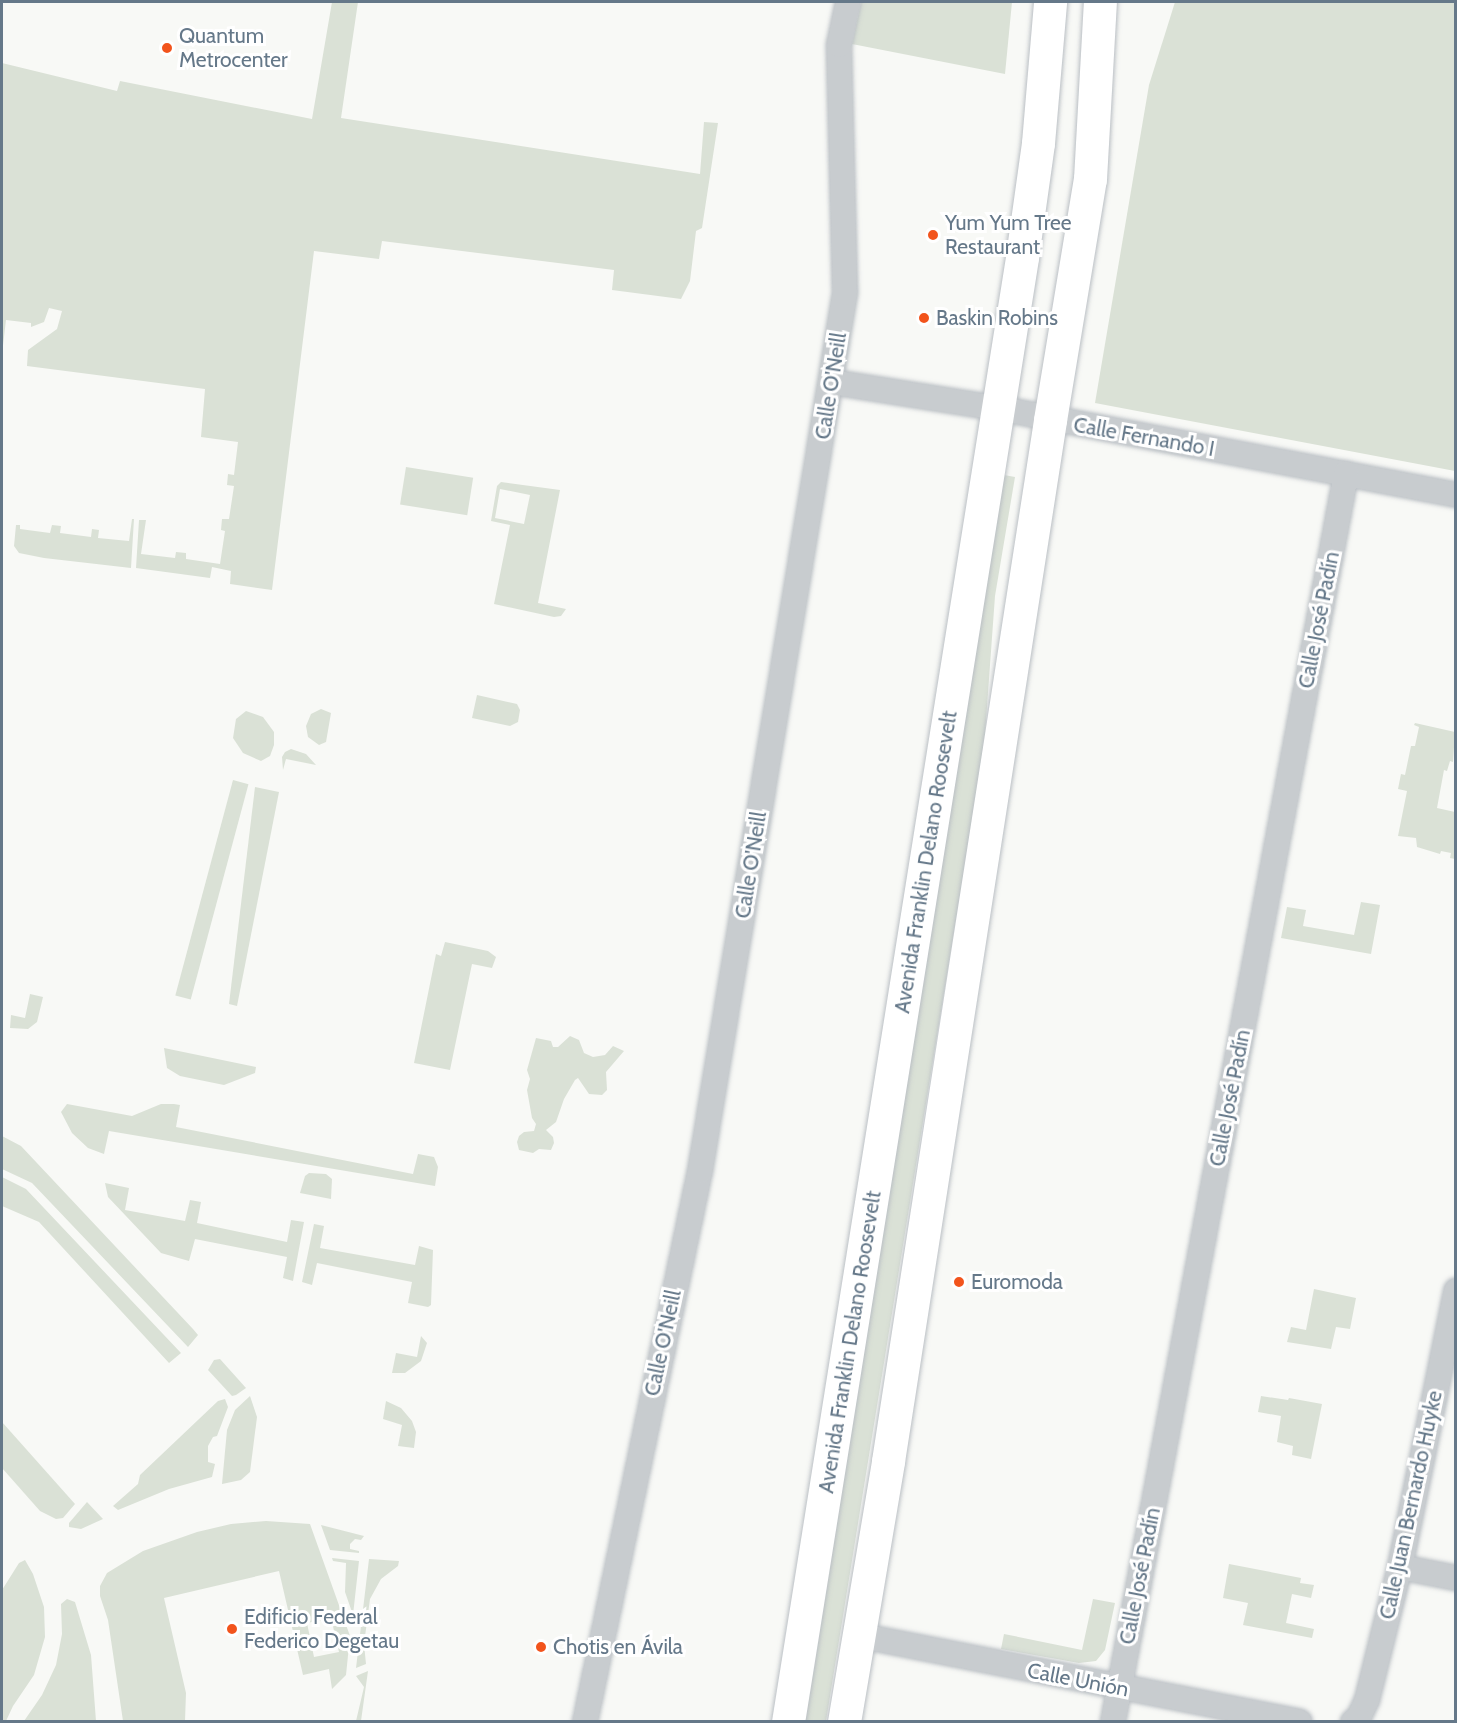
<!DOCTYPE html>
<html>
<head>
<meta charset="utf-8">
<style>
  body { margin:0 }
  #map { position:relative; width:1457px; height:1723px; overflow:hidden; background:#f8f9f6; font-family:Cabin,sans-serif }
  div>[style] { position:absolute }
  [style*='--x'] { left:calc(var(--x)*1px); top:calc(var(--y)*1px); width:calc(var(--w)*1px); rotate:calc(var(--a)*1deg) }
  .green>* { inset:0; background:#dae1d6; transform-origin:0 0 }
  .roads { filter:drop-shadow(0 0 2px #babfc4) drop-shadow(0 0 2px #babfc4) }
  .minor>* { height:24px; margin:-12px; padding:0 12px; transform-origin:12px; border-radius:12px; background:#c8cccf }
  .secondary>* { height:33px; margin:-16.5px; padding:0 16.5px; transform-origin:16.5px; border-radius:16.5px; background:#fff }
  .dots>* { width:16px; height:16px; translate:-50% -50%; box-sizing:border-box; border:3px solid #fff; border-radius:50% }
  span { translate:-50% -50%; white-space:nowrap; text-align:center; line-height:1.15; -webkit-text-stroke:6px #fff; paint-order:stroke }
  .poi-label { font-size:21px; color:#657889 }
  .left { translate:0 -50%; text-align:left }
  .street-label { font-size:21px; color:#657889 }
  .frame { position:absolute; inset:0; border:3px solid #657889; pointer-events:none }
</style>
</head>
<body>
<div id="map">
  <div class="green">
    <div style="clip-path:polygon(332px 2px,358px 2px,341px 118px,700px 174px,704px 122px,718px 123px,702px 228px,696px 231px,690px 281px,681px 299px,612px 290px,614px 270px,382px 241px,379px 259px,314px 251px,272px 590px,230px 584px,231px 571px,212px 567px,210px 578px,136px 568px,139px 520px,146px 520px,141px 554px,175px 558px,176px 552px,186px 553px,186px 559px,220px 564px,225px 531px,221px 530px,222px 519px,229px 519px,234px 486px,227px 485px,228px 474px,234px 475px,238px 442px,201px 437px,205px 389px,27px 366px,28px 350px,57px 329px,62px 311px,49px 308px,44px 322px,31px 327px,31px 323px,6px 320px,2px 354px,2px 63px,117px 91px,120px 81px,312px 119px)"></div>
    <div style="clip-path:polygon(861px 2px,1012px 2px,1005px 74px,852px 44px)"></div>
    <div style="clip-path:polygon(1175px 2px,1455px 2px,1455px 471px,1095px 403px,1149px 85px)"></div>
    <div style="left:406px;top:467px;width:68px;height:38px;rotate:9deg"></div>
    <div style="clip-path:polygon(1004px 475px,1015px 477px,995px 596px,984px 748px,928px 1091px,826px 1721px,802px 1722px)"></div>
    <div style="clip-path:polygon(evenodd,501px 482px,560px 490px,538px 603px,566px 609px,561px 616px,554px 617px,494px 604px,510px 525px,491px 521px,497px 486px,501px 482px,500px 489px,530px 495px,524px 524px,495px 518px,500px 489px)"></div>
    <div style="clip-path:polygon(132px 519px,134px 519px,131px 568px,44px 558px,19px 553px,14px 546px,16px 525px,20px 525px,20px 529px,50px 533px,52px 525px,61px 526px,60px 533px,91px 537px,92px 529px,99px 530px,98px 538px,129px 541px)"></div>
    <div style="clip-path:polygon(477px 695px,517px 704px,520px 710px,518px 722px,510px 726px,472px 718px)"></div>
    <div style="clip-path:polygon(321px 709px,331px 713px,326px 742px,319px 745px,308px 737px,306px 726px,311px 714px)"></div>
    <div style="clip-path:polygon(246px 711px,263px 717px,274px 732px,274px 745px,270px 756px,261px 761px,243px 753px,233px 738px,236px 719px)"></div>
    <div style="clip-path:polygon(1415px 723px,1455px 732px,1453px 762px,1450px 761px,1447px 771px,1444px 770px,1437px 808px,1455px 812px,1455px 859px,1450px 858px,1451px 853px,1441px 851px,1440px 854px,1417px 847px,1416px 838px,1398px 836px,1407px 791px,1398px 789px,1401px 774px,1405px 775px,1411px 746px,1415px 746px,1419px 727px,1414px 725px)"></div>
    <div style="clip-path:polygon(291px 749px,306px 754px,316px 765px,286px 759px,283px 770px,282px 757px,285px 752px)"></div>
    <div style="left:233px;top:780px;width:16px;height:223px;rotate:15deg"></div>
    <div style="clip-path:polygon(255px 787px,279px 792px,237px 1006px,229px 1004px)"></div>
    <div style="clip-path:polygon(1361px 902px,1380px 905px,1371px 954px,1281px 938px,1287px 907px,1306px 910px,1303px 926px,1354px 935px)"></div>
    <div style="clip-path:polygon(445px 942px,488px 951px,496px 957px,492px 968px,472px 964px,450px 1070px,414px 1063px,436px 954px,441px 956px)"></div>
    <div style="clip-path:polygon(30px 994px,43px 997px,37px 1022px,28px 1029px,10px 1028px,11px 1015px,25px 1018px)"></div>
    <div style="clip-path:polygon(570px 1036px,579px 1040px,584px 1053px,593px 1057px,605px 1055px,613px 1046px,624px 1051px,606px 1072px,607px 1090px,602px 1095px,589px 1094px,578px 1078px,575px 1080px,564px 1099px,556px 1122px,546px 1130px,553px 1137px,554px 1143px,551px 1150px,539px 1149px,533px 1153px,519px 1150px,517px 1142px,519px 1136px,524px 1132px,534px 1131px,536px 1124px,532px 1118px,527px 1090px,530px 1079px,527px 1070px,536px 1038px,551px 1041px,553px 1047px,558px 1047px)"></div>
    <div style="clip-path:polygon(164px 1048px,256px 1067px,255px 1073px,224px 1085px,180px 1076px,167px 1068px)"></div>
    <div style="clip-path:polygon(67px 1104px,132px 1116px,161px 1104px,174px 1104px,180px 1105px,176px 1127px,413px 1174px,418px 1154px,434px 1157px,438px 1167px,435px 1186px,109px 1131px,104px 1154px,88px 1148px,72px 1133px,61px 1112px)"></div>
    <div style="clip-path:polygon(2px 1136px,21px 1146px,193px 1329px,198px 1335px,188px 1347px,32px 1183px,2px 1169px)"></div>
    <div style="clip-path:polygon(309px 1173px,326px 1174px,332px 1179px,331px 1199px,300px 1193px,305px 1176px)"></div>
    <div style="clip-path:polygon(2px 1177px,26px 1189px,181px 1353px,169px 1363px,39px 1222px,2px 1206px)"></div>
    <div style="clip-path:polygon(105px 1183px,129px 1188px,125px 1210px,185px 1221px,190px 1200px,201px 1202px,197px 1223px,287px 1242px,291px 1220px,304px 1222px,293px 1281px,283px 1278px,287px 1257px,195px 1239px,189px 1261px,161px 1253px,108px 1197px)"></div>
    <div style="clip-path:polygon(314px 1224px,324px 1226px,320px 1248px,415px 1265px,419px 1246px,433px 1250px,431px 1305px,428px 1307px,408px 1303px,412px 1282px,317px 1263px,312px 1285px,302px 1282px)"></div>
    <div style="clip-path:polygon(1314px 1289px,1356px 1298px,1350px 1329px,1336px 1327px,1331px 1349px,1287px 1342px,1291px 1327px,1306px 1330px)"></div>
    <div style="clip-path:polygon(421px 1336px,427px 1343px,421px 1361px,405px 1373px,392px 1373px,396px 1353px,417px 1357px)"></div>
    <div style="clip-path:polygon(220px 1359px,246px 1388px,236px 1395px,232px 1396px,208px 1370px,214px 1360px)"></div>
    <div style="clip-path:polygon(250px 1396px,257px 1417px,250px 1472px,241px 1480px,222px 1484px,227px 1430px,235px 1410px)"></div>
    <div style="clip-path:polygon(1261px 1396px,1288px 1400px,1289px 1398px,1322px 1404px,1311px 1459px,1292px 1455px,1293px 1446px,1277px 1442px,1281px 1416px,1258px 1412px)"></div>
    <div style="clip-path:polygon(225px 1399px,228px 1407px,217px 1436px,213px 1437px,208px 1446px,208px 1462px,215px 1464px,212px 1477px,169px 1489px,118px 1510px,113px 1506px,138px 1484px,140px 1475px,218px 1401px)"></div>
    <div style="clip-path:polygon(386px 1401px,401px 1408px,412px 1421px,416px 1432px,414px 1448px,398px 1446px,402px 1425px,383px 1419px)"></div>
    <div style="clip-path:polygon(2px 1422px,75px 1504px,63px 1518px,56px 1519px,40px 1511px,2px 1468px)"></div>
    <div style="clip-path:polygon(87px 1502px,103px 1519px,81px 1529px,69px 1527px,69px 1523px)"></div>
    <div style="clip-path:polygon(evenodd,266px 1521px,310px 1524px,350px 1636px,346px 1675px,332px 1689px,329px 1669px,303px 1675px,279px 1571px,164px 1598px,186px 1693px,185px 1721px,123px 1721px,108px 1620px,100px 1596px,100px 1586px,107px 1573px,143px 1551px,197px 1532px,231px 1524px,266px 1521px,331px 1618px,339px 1652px,314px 1657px,307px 1623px,331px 1618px)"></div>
    <div style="clip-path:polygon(321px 1525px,364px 1536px,361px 1540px,355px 1539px,350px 1544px,350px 1549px,359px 1551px,359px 1553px,330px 1550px)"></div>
    <div style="clip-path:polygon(332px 1558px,359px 1561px,353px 1615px,345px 1592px,346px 1563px,333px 1561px)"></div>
    <div style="clip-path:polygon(369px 1559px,399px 1561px,398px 1566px,381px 1579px,370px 1599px,364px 1644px,366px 1664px,356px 1668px)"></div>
    <div style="clip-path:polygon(25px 1560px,33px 1574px,44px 1607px,45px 1637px,34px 1675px,13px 1706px,6px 1721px,2px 1721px,2px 1590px,19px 1563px)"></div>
    <div style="clip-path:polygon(1229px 1564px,1301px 1578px,1300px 1583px,1314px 1585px,1311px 1598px,1292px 1594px,1286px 1623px,1314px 1629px,1312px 1638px,1243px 1625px,1248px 1603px,1223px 1598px)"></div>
    <div style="clip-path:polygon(67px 1599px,75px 1602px,91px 1655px,96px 1721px,24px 1721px,42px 1695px,56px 1665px,62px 1634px,61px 1604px)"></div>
    <div style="clip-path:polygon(1093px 1599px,1115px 1603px,1105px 1650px,1096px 1661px,1079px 1663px,1001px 1649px,1004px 1634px,1082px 1650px)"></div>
    <div style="clip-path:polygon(368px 1671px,361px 1721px,356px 1721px,364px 1687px,356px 1676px)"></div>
  </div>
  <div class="roads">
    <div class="minor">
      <div style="--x:832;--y:382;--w:167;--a:9"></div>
      <div style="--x:997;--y:408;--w:467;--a:10.7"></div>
      <div style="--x:1400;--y:1567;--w:57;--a:11.1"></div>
      <div style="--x:857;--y:1635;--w:451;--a:11.1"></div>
      <div style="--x:585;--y:1722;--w:563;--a:-78.21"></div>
      <div style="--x:700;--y:1171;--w:890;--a:-80.62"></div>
      <div style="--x:845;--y:293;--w:248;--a:-91.4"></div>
      <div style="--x:839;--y:45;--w:44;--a:-78.2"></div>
      <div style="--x:1113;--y:1722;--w:1270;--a:-79.42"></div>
      <div style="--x:1353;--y:1722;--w:8;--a:-40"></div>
      <div style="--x:1359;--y:1717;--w:19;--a:-65"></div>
      <div style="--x:1367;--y:1700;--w:137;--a:-76.1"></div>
      <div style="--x:1400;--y:1567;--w:282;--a:-78.5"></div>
    </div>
    <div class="secondary">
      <div style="--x:788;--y:1722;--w:1484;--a:-80.92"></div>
      <div style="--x:1022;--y:257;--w:115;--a:-82"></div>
      <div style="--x:1038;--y:143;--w:142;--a:-85.1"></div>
      <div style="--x:844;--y:1722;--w:265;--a:-80.4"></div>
      <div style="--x:888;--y:1461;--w:1054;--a:-81.15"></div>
      <div style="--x:1050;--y:420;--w:244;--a:-80.6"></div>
      <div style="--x:1090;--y:179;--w:177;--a:-86.8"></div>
    </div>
  </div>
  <div class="dots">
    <div style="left:167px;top:48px;background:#f2541c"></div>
    <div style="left:933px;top:235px;background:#f2541c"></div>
    <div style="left:924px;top:318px;background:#f2541c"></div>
    <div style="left:959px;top:1282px;background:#f2541c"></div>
    <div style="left:232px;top:1629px;background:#f2541c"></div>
    <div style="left:541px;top:1647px;background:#f2541c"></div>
  </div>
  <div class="poi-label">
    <span class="left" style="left:179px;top:48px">Quantum<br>Metrocenter</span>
    <span class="left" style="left:945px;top:235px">Yum Yum Tree<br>Restaurant</span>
    <span class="left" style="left:936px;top:318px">Baskin Robins</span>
    <span class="left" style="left:971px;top:1282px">Euromoda</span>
    <span class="left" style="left:244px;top:1629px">Edificio Federal<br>Federico Degetau</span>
    <span class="left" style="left:553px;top:1647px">Chotis en Ávila</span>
  </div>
  <div class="street-label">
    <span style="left:831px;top:386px;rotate:-81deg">Calle O'Neill</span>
    <span style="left:1144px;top:437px;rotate:10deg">Calle Fernando I</span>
    <span style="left:1319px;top:620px;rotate:-79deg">Calle José Padín</span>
    <span style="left:926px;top:862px;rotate:-81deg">Avenida Franklin Delano Roosevelt</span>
    <span style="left:751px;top:865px;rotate:-81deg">Calle O'Neill</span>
    <span style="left:1230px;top:1098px;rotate:-79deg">Calle José Padín</span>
    <span style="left:850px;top:1342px;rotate:-81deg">Avenida Franklin Delano Roosevelt</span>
    <span style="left:663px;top:1343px;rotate:-78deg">Calle O'Neill</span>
    <span style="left:1411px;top:1505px;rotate:-78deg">Calle Juan Bernardo Huyke</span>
    <span style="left:1140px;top:1576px;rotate:-79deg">Calle José Padín</span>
    <span style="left:1078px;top:1680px;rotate:11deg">Calle Unión</span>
  </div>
  <div class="frame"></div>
</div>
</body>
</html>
